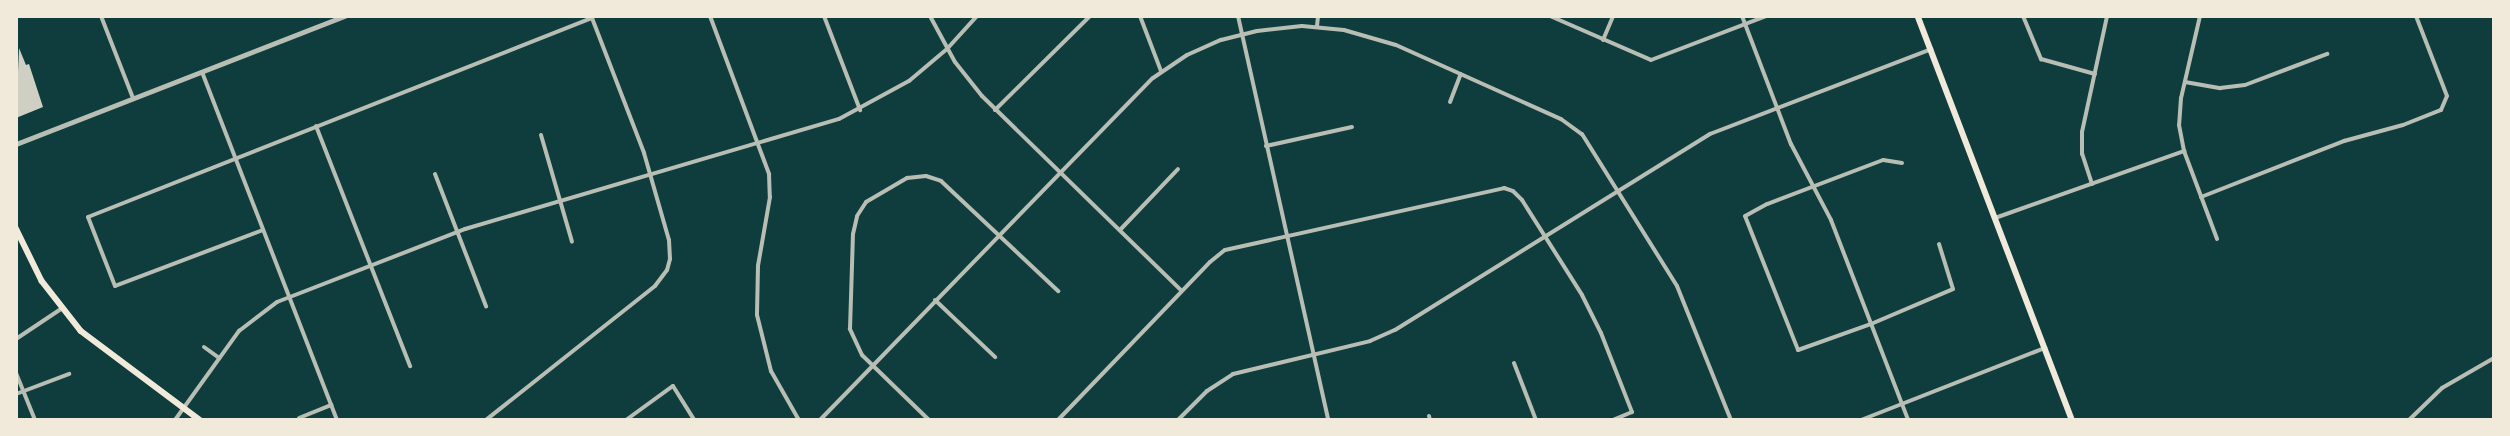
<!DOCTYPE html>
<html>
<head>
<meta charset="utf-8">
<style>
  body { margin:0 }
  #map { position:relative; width:2510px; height:436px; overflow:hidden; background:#0f3d3e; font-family:"Golos Text",sans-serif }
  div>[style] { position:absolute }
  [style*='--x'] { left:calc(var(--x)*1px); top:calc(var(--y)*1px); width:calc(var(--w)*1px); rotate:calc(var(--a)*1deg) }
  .building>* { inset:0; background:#cfcfc3 }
  .minor>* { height:4px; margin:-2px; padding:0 2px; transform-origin:2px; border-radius:2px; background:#b8beb3 }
  .tertiary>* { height:5px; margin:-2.5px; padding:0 2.5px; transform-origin:2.5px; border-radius:2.5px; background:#b8beb3 }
  .secondary>* { height:5.5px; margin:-2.75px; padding:0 2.75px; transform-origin:2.75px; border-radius:2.75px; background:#f1e9da }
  span { translate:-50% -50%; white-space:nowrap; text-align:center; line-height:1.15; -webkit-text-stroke:4.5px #f1e9da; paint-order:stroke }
  .frame { position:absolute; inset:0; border:18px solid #f1e9da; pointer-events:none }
</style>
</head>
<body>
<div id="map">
  <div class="building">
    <div style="clip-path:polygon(19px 48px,26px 65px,29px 64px,43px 107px,16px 118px)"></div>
  </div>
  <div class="minor">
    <div style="--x:101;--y:16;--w:88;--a:68.7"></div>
    <div style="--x:710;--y:16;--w:169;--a:69.5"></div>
    <div style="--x:769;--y:174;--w:23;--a:88"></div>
    <div style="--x:770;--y:197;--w:70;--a:99.9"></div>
    <div style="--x:758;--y:266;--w:49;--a:91.2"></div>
    <div style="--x:757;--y:315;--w:58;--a:76"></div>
    <div style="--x:771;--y:371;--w:56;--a:60.3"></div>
    <div style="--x:824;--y:16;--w:101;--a:69"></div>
    <div style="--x:930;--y:16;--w:52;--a:61.5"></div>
    <div style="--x:955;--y:62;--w:43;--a:51.5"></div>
    <div style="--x:982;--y:96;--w:279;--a:44.3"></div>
    <div style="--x:1140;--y:16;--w:59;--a:69.1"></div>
    <div style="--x:1238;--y:16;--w:414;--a:77.4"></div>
    <div style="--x:1550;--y:16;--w:110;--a:23.5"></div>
    <div style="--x:1651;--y:60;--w:123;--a:-20.9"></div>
    <div style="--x:1742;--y:16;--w:137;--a:69.1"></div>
    <div style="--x:1791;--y:144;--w:86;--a:62.2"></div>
    <div style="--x:1831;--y:220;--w:214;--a:68.9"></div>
    <div style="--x:2023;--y:16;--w:47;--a:67.3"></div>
    <div style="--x:2041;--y:59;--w:56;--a:15.5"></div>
    <div style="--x:2200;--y:16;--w:84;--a:103"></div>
    <div style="--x:2181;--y:98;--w:27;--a:94"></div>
    <div style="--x:2179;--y:125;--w:26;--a:79"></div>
    <div style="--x:2184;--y:151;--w:94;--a:69.4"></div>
    <div style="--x:1317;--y:26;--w:10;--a:-84"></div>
    <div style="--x:1603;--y:40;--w:26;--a:-67"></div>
    <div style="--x:202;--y:72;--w:373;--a:68.8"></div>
    <div style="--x:2185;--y:82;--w:36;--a:10"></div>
    <div style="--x:2220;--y:88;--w:25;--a:-7"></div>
    <div style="--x:2245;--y:85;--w:88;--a:-20.7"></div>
    <div style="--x:1450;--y:102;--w:30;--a:-69"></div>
    <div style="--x:995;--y:110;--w:134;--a:-44.7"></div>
    <div style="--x:316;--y:126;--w:258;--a:68.6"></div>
    <div style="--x:541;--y:135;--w:111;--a:73.8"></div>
    <div style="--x:1266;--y:146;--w:88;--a:-12.5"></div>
    <div style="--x:1902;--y:163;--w:19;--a:-171"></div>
    <div style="--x:1883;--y:160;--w:124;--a:159.2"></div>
    <div style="--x:1767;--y:204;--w:25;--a:151"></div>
    <div style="--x:1745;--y:216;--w:144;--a:68.4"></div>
    <div style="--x:1798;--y:350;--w:77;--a:-19.6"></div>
    <div style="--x:1871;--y:324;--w:89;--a:-23.1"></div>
    <div style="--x:1953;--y:289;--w:47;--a:-107.3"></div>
    <div style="--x:435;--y:174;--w:142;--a:68.9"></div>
    <div style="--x:2092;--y:184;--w:32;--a:-108"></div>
    <div style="--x:2082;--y:154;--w:22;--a:-90"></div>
    <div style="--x:2082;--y:132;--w:119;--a:-77.8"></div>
    <div style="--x:2201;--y:197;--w:154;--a:-21.4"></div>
    <div style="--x:2344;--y:141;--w:61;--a:-15.2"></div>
    <div style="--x:2403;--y:125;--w:41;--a:-21.5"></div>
    <div style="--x:2441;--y:110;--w:15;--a:-67"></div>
    <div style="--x:2447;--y:96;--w:86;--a:-111.2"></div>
    <div style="--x:1995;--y:218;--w:201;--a:-19.5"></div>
    <div style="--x:263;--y:230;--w:158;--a:159.3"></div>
    <div style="--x:115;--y:286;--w:74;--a:-111.4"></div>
    <div style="--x:88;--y:217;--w:542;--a:-21.55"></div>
    <div style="--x:592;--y:18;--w:145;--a:68.9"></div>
    <div style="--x:644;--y:153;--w:91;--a:74"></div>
    <div style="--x:669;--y:240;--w:19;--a:87"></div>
    <div style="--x:670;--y:259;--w:11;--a:105"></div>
    <div style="--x:667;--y:270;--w:20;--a:127"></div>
    <div style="--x:655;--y:286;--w:216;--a:141.6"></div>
    <div style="--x:1120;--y:230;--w:84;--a:-46.4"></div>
    <div style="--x:935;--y:300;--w:83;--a:43.5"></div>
    <div style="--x:16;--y:339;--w:54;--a:-33.7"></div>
    <div style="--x:204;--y:347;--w:19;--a:36"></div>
    <div style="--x:1514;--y:363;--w:61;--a:68.9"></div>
    <div style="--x:16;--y:373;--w:51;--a:68"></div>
    <div style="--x:16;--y:394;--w:57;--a:-20.7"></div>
    <div style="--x:1429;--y:416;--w:4;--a:76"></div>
    <div style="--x:299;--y:418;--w:35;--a:-22"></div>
    <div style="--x:175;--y:420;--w:110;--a:-54.3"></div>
    <div style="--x:239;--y:331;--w:48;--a:-37.3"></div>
    <div style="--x:277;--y:302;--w:202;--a:-21.2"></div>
    <div style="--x:465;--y:229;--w:390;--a:-16.4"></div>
    <div style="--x:839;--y:119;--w:80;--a:-28.5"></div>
    <div style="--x:909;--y:81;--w:50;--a:-40.1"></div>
    <div style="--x:947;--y:49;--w:45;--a:-47.7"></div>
    <div style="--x:626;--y:420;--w:58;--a:-35.9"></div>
    <div style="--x:673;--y:386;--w:40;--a:58"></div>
    <div style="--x:820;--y:420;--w:477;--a:-45.8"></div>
    <div style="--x:1153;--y:78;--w:41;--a:-34.1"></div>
    <div style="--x:1187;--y:55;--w:37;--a:-24"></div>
    <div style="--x:1221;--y:40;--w:37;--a:-14"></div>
    <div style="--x:1257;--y:31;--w:45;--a:-6.3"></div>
    <div style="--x:1302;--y:26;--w:42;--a:5.4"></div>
    <div style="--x:1344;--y:30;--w:54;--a:16.1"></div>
    <div style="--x:1396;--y:45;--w:181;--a:24.2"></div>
    <div style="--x:1561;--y:119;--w:26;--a:36"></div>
    <div style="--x:1582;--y:134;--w:179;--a:58"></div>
    <div style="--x:1677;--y:286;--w:144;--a:68.1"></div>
    <div style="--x:929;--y:420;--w:93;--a:-135.9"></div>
    <div style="--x:862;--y:355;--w:29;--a:-115"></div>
    <div style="--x:850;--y:329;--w:95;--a:-88.2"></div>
    <div style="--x:853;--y:234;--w:18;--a:-77"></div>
    <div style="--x:857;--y:216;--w:17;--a:-57"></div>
    <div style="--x:866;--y:202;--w:48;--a:-30.3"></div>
    <div style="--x:907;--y:178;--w:19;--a:-6"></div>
    <div style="--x:926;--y:176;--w:16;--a:18"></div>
    <div style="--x:941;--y:181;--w:161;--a:43.2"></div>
    <div style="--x:1058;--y:420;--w:219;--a:-46.1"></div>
    <div style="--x:1210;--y:262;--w:19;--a:-39"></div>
    <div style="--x:1225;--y:250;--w:286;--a:-12.5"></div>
    <div style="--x:1504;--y:188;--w:9;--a:18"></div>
    <div style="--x:1513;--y:191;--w:13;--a:45"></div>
    <div style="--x:1522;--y:200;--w:112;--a:57.7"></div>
    <div style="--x:1582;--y:295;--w:42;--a:63.4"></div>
    <div style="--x:1601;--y:333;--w:85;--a:68.6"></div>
    <div style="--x:1632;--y:412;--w:21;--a:157"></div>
    <div style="--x:1178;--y:420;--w:41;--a:-45"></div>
    <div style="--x:1207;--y:391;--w:31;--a:-33"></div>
    <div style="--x:1233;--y:374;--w:141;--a:-13.5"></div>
    <div style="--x:1370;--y:341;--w:27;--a:-24"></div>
    <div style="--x:1395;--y:330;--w:371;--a:-31.9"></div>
    <div style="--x:1710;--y:134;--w:237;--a:-21"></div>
    <div style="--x:1861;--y:420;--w:198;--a:-21.4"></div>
    <div style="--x:2409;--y:420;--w:46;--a:-44.1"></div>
    <div style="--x:2442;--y:388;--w:60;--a:-30"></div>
  </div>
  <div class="tertiary">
    <div style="--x:16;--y:144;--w:353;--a:-21.3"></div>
  </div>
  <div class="secondary">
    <div style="--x:1918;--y:16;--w:432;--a:69.1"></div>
    <div style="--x:16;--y:228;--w:59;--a:63.9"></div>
    <div style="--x:42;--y:281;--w:63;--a:52"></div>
    <div style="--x:81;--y:331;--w:149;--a:36.8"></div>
  </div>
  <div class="frame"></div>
</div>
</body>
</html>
